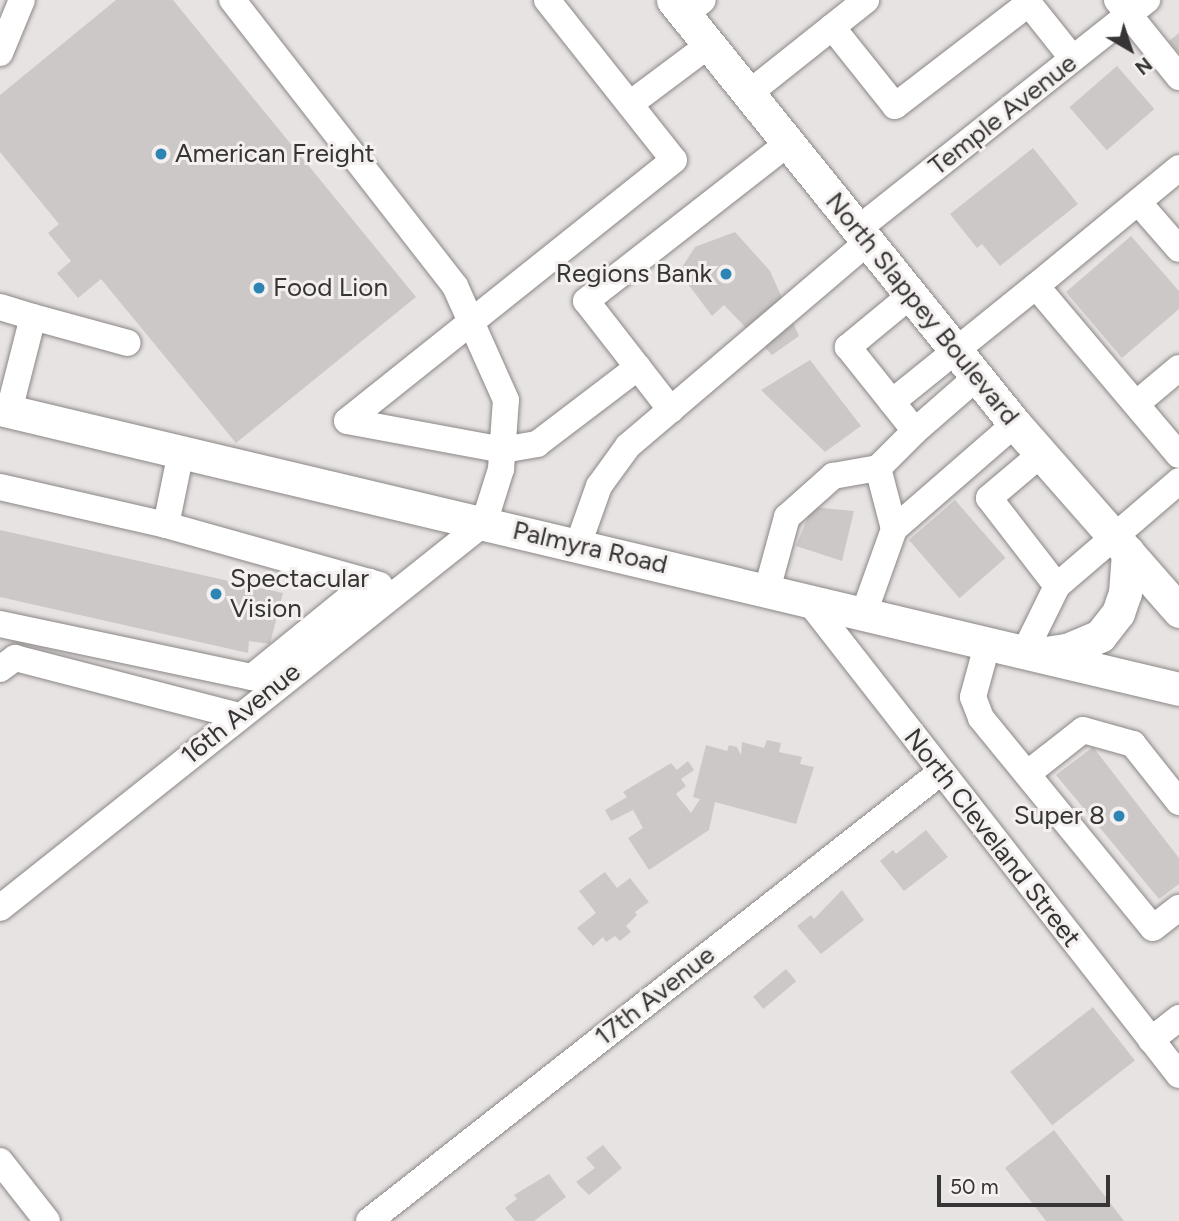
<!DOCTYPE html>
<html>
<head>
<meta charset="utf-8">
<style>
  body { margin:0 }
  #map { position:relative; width:1179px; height:1221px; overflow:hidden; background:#e7e3e2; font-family:Figtree,sans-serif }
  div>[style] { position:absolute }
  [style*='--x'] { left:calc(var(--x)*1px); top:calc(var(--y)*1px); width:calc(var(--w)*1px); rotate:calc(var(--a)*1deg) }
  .building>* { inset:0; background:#cdc8c8; transform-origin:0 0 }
  .roads { filter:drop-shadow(0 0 2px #8b8786) drop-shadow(0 0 2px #8b8786) }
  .minor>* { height:26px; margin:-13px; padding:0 13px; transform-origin:13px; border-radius:13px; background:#fff }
  .major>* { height:33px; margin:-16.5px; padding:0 16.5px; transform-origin:16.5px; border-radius:16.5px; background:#fff }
  .dots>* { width:19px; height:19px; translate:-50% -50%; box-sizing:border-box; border:4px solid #f4f0ef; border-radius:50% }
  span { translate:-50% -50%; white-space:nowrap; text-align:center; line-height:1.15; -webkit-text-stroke:6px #f4f0ef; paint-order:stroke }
  .street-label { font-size:26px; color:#363434 }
  .poi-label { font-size:26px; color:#363434 }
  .left { translate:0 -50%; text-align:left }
  .right { translate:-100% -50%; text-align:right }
  .north { position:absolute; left:1095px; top:14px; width:70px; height:70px; -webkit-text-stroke:5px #f4f0ef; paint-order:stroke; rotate:141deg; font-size:19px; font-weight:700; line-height:28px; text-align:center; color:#363434 }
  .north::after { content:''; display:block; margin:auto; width:24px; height:32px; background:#363434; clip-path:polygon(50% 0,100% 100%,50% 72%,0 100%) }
  .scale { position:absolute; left:937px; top:1175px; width:173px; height:32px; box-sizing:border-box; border:4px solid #363434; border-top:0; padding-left:9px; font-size:21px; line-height:24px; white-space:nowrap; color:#363434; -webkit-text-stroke:5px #f4f0ef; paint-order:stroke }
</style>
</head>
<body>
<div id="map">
  <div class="building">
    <div style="clip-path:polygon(116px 0,173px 0,416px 297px,236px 443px,101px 279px,78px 298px,57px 273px,71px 261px,48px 233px,59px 224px,0 152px,0 95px)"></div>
    <div style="clip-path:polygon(1179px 33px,1179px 53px,1169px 41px)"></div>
    <div style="left:1117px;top:66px;width:57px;height:63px;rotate:49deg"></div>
    <div style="clip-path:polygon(1033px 148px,1078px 204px,1000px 266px,982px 244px,977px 248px,950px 214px)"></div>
    <div style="clip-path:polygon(735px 232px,770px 271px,799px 336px,772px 355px,724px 305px,712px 316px,679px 272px,695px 247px)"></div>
    <div style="clip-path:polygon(1131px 236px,1179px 291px,1179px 309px,1122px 358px,1066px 292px)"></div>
    <div style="clip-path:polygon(810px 360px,861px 426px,825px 452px,761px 390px)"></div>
    <div style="left:955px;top:500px;width:77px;height:61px;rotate:49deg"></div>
    <div style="clip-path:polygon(812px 507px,854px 511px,842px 561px,796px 546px)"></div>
    <div style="clip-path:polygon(0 530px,283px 593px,270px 644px,249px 641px,248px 653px,0 597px)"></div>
    <div style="clip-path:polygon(767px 740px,781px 743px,779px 752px,802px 757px,800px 764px,814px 767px,796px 824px,715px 802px,709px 830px,649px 870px,628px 838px,643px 828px,633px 810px,611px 821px,605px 810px,627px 797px,623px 792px,671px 763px,677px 770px,688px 761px,694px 770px,681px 779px,686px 786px,676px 794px,691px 813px,700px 799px,693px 797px,706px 745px,727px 751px,729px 745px,737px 747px,741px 755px,742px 742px,764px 748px)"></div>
    <div style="clip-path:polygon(1093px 747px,1179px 858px,1179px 884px,1159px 899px,1056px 775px)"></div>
    <div style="clip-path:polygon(926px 830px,948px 857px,904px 891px,880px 861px,893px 850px,896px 854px)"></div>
    <div style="clip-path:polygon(605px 872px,617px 888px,630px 878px,649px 902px,635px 912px,637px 915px,626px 926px,631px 932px,620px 941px,615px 936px,606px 942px,603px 937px,593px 946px,577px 928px,596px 913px,579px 891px)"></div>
    <div style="clip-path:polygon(842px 890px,864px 920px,821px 954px,797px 926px,811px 915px,814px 919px)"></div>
    <div style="left:786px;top:969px;width:16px;height:43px;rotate:50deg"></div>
    <div style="left:1093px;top:1007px;width:68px;height:105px;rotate:52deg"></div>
    <div style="clip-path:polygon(1054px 1130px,1124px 1221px,1046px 1221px,1005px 1168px)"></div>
    <div style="clip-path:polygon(603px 1145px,622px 1168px,589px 1195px,576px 1182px,595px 1168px,586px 1158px)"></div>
    <div style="clip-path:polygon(549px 1174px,566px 1197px,534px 1221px,515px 1221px,505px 1208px,517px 1199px,514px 1195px)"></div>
  </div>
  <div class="roads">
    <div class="minor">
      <div style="--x:547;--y:0;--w:204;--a:51.6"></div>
      <div style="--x:674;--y:160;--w:418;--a:141.4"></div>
      <div style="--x:347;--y:421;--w:159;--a:10.5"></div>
      <div style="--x:503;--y:450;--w:35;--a:-10"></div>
      <div style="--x:537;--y:444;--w:127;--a:-37.3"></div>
      <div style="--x:1026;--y:0;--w:75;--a:51.5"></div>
      <div style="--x:1117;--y:0;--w:99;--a:51.2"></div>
      <div style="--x:685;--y:15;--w:23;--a:-40"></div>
      <div style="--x:832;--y:27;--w:101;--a:51.4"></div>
      <div style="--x:895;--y:106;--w:169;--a:-37.5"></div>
      <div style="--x:0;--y:53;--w:57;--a:-67.5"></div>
      <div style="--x:748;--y:94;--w:151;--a:-38.5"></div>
      <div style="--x:630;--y:104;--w:99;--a:-36.8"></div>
      <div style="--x:1179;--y:168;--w:185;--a:140.5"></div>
      <div style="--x:1036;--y:286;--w:221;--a:49.8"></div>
      <div style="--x:1138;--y:202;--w:62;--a:48.9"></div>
      <div style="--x:858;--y:229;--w:369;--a:-38.4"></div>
      <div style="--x:911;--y:295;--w:82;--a:140.5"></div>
      <div style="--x:848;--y:347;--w:107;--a:51.4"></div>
      <div style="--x:915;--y:431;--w:82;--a:-41.1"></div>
      <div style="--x:0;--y:307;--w:34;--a:17"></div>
      <div style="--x:892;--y:402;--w:185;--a:-38.9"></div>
      <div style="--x:1136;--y:404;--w:56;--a:-39.9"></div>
      <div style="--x:671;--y:410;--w:138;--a:-127.9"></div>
      <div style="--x:586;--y:301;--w:256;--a:-38"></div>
      <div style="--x:9;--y:411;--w:97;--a:-75.7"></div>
      <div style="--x:33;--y:317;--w:98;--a:15.3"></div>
      <div style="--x:0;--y:487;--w:170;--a:12.9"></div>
      <div style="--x:166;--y:525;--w:75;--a:-78.4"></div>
      <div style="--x:166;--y:525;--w:222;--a:15.7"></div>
      <div style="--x:894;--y:529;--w:160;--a:-41"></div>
      <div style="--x:578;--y:545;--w:63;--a:-70.4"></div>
      <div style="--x:599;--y:486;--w:49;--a:-54.1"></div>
      <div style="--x:628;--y:446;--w:315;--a:-40.4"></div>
      <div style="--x:1057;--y:586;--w:161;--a:-40.7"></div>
      <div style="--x:767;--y:590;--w:76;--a:-74.7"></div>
      <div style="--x:787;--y:517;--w:62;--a:-41.7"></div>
      <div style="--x:833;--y:476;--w:46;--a:-10.1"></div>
      <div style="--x:807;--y:599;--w:604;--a:51.99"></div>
      <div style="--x:864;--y:613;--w:89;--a:-70.3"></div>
      <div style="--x:894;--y:529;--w:63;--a:-104.7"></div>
      <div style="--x:878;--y:468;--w:52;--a:-45"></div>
      <div style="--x:0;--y:624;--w:258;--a:11.9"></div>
      <div style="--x:252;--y:677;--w:151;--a:-39.1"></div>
      <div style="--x:988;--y:642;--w:57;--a:105.3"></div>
      <div style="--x:973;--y:697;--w:22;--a:69"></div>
      <div style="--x:981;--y:718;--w:271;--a:50.7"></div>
      <div style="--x:1153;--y:928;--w:33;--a:-38"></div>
      <div style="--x:1025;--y:651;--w:72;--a:-63.8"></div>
      <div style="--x:1057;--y:586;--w:111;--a:-127.7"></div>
      <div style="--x:989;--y:498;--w:68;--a:-40.2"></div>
      <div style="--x:0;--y:669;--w:19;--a:-36"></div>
      <div style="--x:15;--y:658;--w:231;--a:14.5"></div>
      <div style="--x:1027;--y:774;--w:71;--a:-38.2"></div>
      <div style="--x:1083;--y:730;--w:52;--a:15.6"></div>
      <div style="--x:1133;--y:744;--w:74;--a:51.6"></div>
      <div style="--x:0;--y:908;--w:618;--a:-38.5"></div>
      <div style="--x:484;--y:523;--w:57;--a:-72.5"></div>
      <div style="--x:501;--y:469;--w:69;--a:-85.9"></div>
      <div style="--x:506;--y:400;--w:125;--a:-114.1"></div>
      <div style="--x:455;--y:286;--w:363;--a:-127.9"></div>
      <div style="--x:1151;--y:1040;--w:36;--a:-38"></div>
      <div style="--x:0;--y:1161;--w:76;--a:51.9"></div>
      <div style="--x:369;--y:1221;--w:727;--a:-38.13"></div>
    </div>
    <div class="major">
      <div style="--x:673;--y:0;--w:545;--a:51.11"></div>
      <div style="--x:1015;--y:424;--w:249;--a:48.7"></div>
      <div style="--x:0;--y:409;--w:1212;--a:13.36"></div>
      <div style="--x:1045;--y:653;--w:22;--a:-8"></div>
      <div style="--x:1067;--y:650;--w:36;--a:-23"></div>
      <div style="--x:1100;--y:636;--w:29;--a:-52"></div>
      <div style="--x:1118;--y:613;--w:21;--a:-71"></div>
      <div style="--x:1125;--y:593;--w:41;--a:-85.8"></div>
    </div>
  </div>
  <div class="dots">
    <div style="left:161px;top:154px;background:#2e85b4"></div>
    <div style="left:726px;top:274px;background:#2e85b4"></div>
    <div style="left:259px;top:288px;background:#2e85b4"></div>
    <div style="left:216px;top:594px;background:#2e85b4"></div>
    <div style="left:1119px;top:816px;background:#2e85b4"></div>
  </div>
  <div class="street-label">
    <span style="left:1003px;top:115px;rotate:-38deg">Temple Avenue</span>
    <span style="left:922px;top:309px;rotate:51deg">North Slappey Boulevard</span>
    <span style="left:590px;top:548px;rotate:13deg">Palmyra Road</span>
    <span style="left:241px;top:714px;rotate:-39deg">16th Avenue</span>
    <span style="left:992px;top:838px;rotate:52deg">North Cleveland Street</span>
    <span style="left:655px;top:996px;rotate:-38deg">17th Avenue</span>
  </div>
  <div class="poi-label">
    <span class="left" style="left:175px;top:154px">American Freight</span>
    <span class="right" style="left:712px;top:274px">Regions Bank</span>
    <span class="left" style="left:273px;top:288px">Food Lion</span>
    <span class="left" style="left:230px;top:594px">Spectacular<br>Vision</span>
    <span class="right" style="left:1105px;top:816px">Super 8</span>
  </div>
  <div class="north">N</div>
  <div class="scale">50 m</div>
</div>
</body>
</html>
